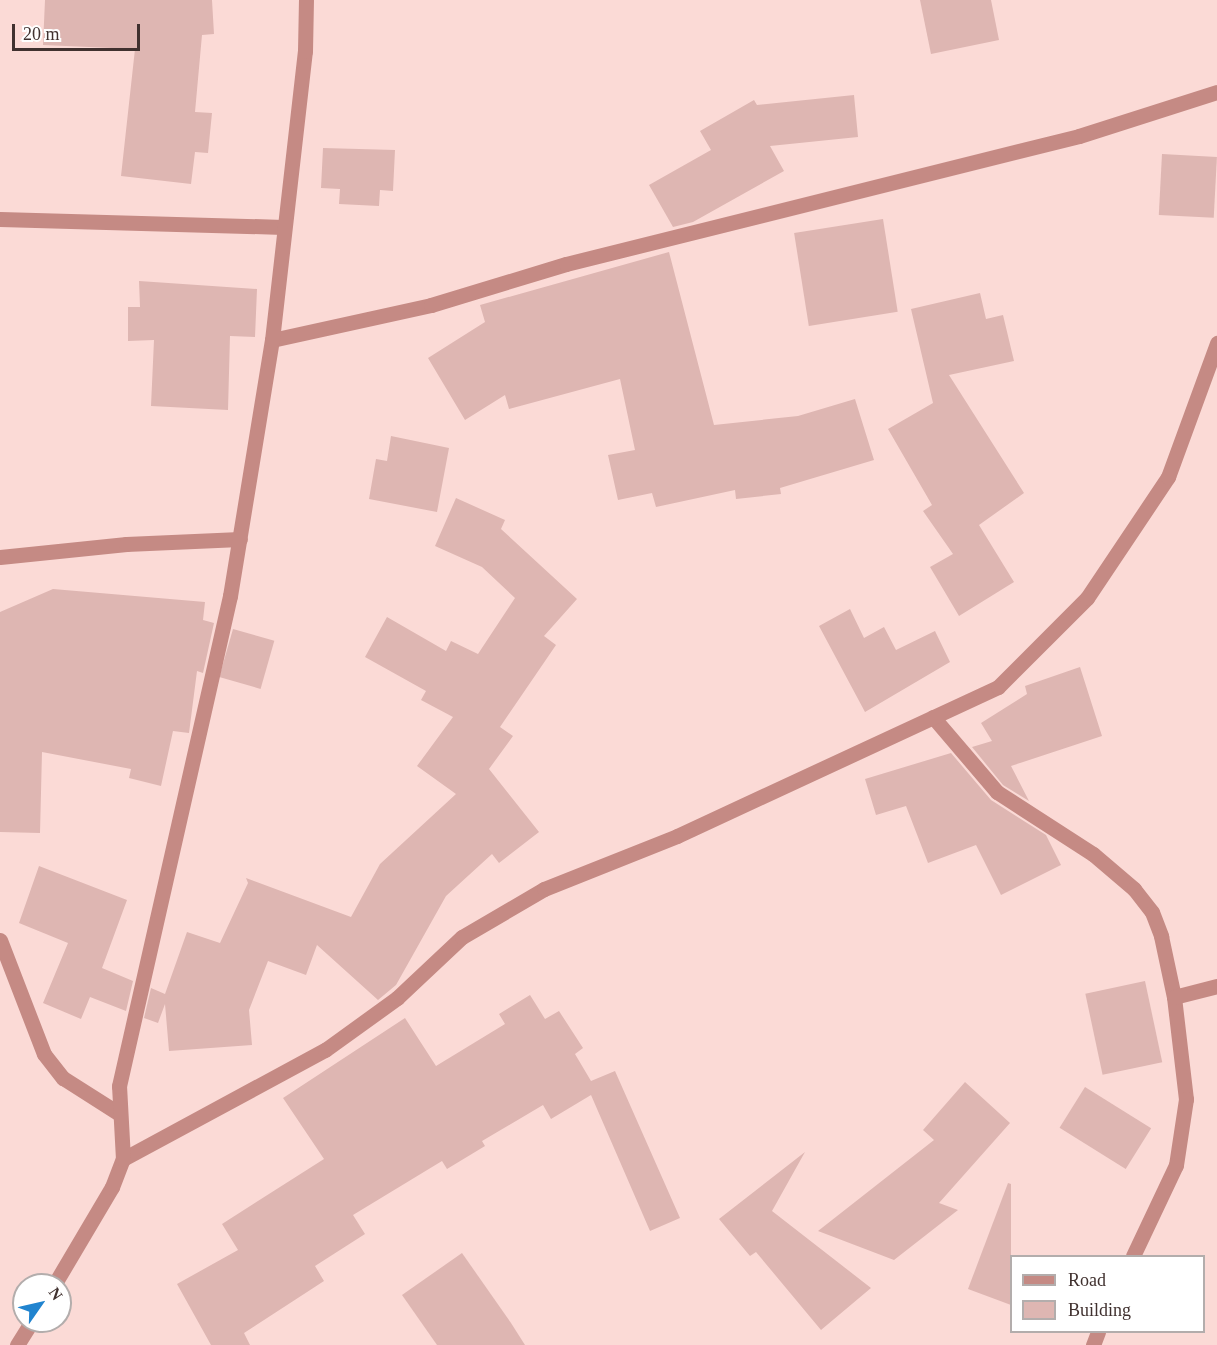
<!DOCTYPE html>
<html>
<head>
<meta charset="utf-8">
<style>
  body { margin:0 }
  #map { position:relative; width:1217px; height:1345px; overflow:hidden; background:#fbdad6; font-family:Georgia,serif }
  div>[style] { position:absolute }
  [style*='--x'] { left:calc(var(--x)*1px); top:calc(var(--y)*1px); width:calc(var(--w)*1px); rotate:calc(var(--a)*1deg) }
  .building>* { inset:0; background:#deb6b2; transform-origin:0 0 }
  .minor>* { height:15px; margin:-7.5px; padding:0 7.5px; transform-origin:7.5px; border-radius:7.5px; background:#c58a84 }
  span { translate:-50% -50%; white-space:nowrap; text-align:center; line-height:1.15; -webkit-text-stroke:4.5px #fff; paint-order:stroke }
  .legend { position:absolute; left:1010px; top:1255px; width:195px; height:78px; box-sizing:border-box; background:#fff; border:2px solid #b3adac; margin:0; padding:8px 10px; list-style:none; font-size:18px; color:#40312f }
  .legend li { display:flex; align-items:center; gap:12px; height:30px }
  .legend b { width:30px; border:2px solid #b3adac }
  .north { position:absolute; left:12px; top:1273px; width:60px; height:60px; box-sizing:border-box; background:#fff; border:2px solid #b3adac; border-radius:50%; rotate:56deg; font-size:16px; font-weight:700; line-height:24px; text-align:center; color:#40312f }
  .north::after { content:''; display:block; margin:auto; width:21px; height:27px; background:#2184cf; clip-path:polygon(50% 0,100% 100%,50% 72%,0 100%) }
  .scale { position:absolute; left:12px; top:24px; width:128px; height:27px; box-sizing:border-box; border:3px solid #40312f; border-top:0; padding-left:8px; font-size:18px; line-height:21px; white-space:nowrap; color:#40312f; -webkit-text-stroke:4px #fff; paint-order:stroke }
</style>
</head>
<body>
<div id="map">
  <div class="building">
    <div style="clip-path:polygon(45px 0,212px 0,214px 34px,202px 35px,195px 112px,212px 113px,208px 153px,195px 152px,191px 184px,121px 176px,135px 49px,43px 45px)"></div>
    <div style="clip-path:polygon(920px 0,991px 0,999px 40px,931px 54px)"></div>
    <div style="clip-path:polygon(854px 95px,858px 137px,770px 146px,784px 171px,693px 222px,673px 227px,649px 185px,711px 150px,700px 131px,754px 100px,757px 105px)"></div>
    <div style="clip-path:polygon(323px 148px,395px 150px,393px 191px,380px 190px,379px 206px,339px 204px,340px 189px,321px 188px)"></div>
    <div style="left:1162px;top:154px;width:55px;height:61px;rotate:3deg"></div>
    <div style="left:883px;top:219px;width:94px;height:90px;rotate:81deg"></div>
    <div style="clip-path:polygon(669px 252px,714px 425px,798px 416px,855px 399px,874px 460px,780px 488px,781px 494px,736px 499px,735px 490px,656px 507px,652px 493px,618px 500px,608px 455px,635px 450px,620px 379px,509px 409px,505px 395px,465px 420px,428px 358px,485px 322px,480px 305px)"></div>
    <div style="clip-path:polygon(139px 281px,257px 289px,255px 337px,230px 336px,228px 410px,151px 406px,154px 340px,128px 341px,128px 307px,140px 307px)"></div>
    <div style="clip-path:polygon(980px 293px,986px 319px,1003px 315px,1014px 361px,949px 375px,1024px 493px,979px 525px,1014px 582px,959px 616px,930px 567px,953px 554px,923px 511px,932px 505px,888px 429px,933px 403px,911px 309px)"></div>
    <div style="clip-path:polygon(391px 436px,449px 448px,437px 512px,369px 499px,376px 459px,387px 461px)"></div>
    <div style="clip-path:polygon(456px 498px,505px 520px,501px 529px,577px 599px,544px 636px,556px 645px,500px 727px,513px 736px,489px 769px,539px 832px,499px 863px,492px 854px,446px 896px,396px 985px,378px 1000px,317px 945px,306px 975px,268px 961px,249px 1010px,252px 1045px,169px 1051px,165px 1004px,158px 1023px,144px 1018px,151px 988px,165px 994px,187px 932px,220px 943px,248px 883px,246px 878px,351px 917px,380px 864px,456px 794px,417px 766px,453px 717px,421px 700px,426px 691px,365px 657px,387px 617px,446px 651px,451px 641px,478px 654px,515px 598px,482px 567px,435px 546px)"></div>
    <div style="clip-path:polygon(53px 589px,205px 602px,203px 620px,214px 623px,203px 673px,197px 671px,189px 733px,173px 731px,161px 786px,129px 778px,131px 769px,42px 752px,40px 833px,0 832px,0 612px)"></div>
    <div style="clip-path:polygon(850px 609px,864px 638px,884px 627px,896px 650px,935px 631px,950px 662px,865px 712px,819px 626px)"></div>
    <div style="left:233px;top:629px;width:43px;height:50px;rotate:16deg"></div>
    <div style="clip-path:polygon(1080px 667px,1102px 736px,1011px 766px,1029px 801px,1003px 785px,972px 747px,992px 741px,981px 723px,1027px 694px,1025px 686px)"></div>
    <div style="clip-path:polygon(951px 753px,991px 800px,1046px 835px,1061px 865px,1001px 895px,976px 845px,928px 863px,906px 806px,876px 815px,865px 779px)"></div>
    <div style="clip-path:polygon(39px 866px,127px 900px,102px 968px,133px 981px,126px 1011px,90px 997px,81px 1019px,43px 1003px,68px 943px,19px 923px)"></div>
    <div style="left:1145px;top:981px;width:83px;height:61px;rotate:78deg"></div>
    <div style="clip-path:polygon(530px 995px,545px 1019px,559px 1011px,583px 1048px,575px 1054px,591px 1081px,615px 1071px,680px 1218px,650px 1231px,591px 1095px,551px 1119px,543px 1105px,482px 1141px,485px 1146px,447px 1169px,442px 1161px,353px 1215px,365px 1234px,315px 1266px,324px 1281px,244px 1333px,250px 1345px,211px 1345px,177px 1284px,238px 1250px,222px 1224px,324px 1159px,283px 1098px,405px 1018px,436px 1066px,505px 1024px,499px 1014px)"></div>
    <div style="clip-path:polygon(965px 1082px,1010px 1123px,939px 1203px,958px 1210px,894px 1260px,818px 1231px,934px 1140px,923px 1130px)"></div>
    <div style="left:1085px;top:1087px;width:78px;height:48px;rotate:32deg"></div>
    <div style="clip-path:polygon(805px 1152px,772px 1211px,871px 1288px,821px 1330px,756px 1252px,750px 1256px,719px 1219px)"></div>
    <div style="clip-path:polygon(1008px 1183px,1011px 1184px,1011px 1305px,968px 1289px)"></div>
    <div style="clip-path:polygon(462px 1253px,511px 1323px,525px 1345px,437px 1345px,402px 1295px)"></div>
  </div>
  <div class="minor">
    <div style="--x:0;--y:219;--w:283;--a:1.6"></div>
    <div style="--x:272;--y:340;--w:163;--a:-12.4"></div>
    <div style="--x:431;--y:305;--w:141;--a:-16.9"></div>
    <div style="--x:566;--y:264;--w:529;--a:-14.01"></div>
    <div style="--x:1079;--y:136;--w:145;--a:-17.7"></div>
    <div style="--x:0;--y:557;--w:127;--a:-5.9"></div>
    <div style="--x:126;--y:544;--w:114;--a:-2.5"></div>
    <div style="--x:933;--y:717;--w:99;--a:49.5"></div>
    <div style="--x:997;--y:792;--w:114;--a:32.9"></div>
    <div style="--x:1093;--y:854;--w:54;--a:40.5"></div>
    <div style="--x:1134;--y:889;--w:29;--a:52"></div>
    <div style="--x:1152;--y:912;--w:26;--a:69"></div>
    <div style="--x:1161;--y:936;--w:62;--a:78"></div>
    <div style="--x:1174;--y:997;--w:103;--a:83.3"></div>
    <div style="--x:1186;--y:1099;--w:67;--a:98.6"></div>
    <div style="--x:1176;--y:1165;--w:101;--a:115.3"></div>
    <div style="--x:0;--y:940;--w:122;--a:68.9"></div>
    <div style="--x:44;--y:1054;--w:31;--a:52"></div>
    <div style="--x:63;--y:1078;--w:65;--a:32.5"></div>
    <div style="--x:1174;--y:997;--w:44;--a:-14.3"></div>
    <div style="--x:123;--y:1159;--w:230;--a:-28.4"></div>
    <div style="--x:325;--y:1050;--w:89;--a:-35.8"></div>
    <div style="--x:397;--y:998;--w:89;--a:-43.2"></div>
    <div style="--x:462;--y:937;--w:95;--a:-30.3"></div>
    <div style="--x:544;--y:889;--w:143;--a:-21.7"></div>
    <div style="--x:677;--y:836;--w:354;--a:-24.9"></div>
    <div style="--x:998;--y:687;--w:126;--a:-45"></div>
    <div style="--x:1087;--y:598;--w:146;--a:-56.2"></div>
    <div style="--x:1168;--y:477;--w:143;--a:-69.9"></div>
    <div style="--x:54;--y:1285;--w:114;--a:-59.4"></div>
    <div style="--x:112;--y:1187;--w:30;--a:-69"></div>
    <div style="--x:123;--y:1159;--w:73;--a:-93.1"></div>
    <div style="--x:119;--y:1086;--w:502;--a:-77.24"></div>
    <div style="--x:230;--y:596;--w:259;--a:-80.7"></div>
    <div style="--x:272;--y:340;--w:291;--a:-83.5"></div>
    <div style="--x:305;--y:51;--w:51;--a:-88.9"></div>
    <div style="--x:17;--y:1345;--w:28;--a:-58"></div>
    <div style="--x:1093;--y:1345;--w:14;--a:-69"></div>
  </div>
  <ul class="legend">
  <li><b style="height:8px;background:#c58a84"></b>Road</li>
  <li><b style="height:16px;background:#deb6b2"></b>Building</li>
  </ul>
  <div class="north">N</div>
  <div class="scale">20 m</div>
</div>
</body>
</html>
